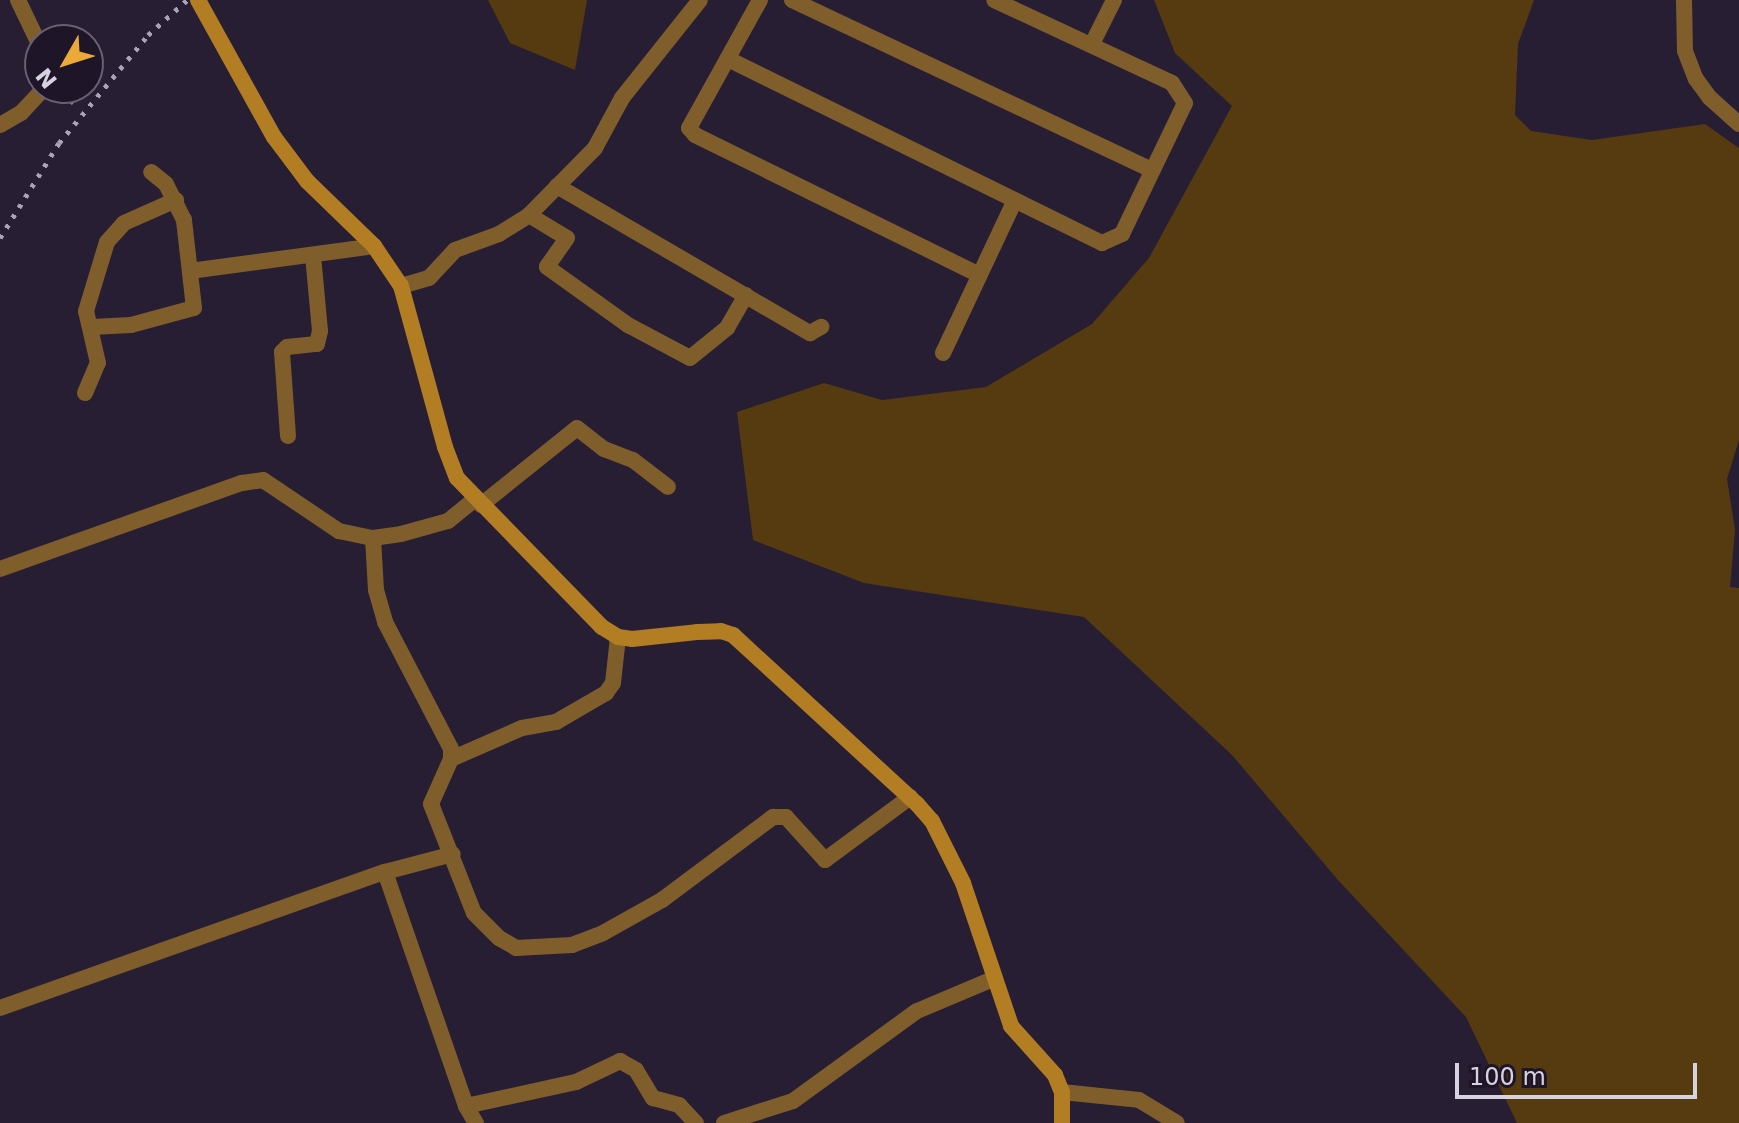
<!DOCTYPE html>
<html>
<head>
<meta charset="utf-8">
<style>
  body { margin:0 }
  #map { position:relative; width:1739px; height:1123px; overflow:hidden; background:#271e33; font-family:"DejaVu Sans",sans-serif }
  div>[style] { position:absolute }
  [style*='--x'] { left:calc(var(--x)*1px); top:calc(var(--y)*1px); width:calc(var(--w)*1px); rotate:calc(var(--a)*1deg) }
  .green>* { inset:0; background:#553b0f }
  .street>* { height:16px; margin:-8px; padding:0 8px; transform-origin:8px; border-radius:8px; background:#7f5e2b }
  .secondary>* { height:16px; margin:-8px; padding:0 8px; transform-origin:8px; border-radius:8px; background:#b37e23 }
  .rail>* { height:5px; margin-top:-2.5px; transform-origin:0; background:repeating-linear-gradient(90deg,#a9a3b3 0 4px,transparent 0 12px) }
  .wall>* { inset:0; background:#988fa5 }
  .building>* { inset:0; background:#b1a6c0 }
  span { translate:-50% -50%; white-space:nowrap; text-align:center; line-height:1.15; -webkit-text-stroke:8px #1e1528; paint-order:stroke }
  .north { position:absolute; left:24px; top:24px; width:80px; height:80px; box-sizing:border-box; background:#1e1528; border:2px solid #686172; border-radius:50%; rotate:231deg; font-size:22px; font-weight:700; line-height:32px; text-align:center; color:#d7d2e0 }
  .north::after { content:''; display:block; margin:auto; width:28px; height:36px; background:#eca93a; clip-path:polygon(50% 0,100% 100%,50% 72%,0 100%) }
  .scale { position:absolute; left:1455px; top:1063px; width:242px; height:36px; box-sizing:border-box; border:4px solid #d7d2e0; border-top:0; padding-left:10px; font-size:24px; line-height:28px; white-space:nowrap; color:#d7d2e0; -webkit-text-stroke:6px #1e1528; paint-order:stroke }
</style>
</head>
<body>
<div id="map">
  <div class="green">
    <div style="clip-path:polygon(488px 0,587px 0,575px 70px,510px 43px)"></div>
    <div style="clip-path:polygon(1154px 0,1534px 0,1518px 44px,1515px 115px,1531px 131px,1592px 140px,1705px 124px,1739px 148px,1739px 440px,1727px 479px,1735px 530px,1730px 587px,1739px 588px,1739px 1123px,1517px 1123px,1466px 1017px,1338px 880px,1232px 755px,1084px 617px,864px 583px,753px 540px,737px 412px,824px 383px,882px 400px,986px 387px,1092px 324px,1149px 258px,1232px 106px,1175px 53px)"></div>
  </div>
  <div class="street">
    <div style="--x:18;--y:0;--w:51;--a:64.4"></div>
    <div style="--x:760;--y:0;--w:146;--a:119"></div>
    <div style="--x:689;--y:128;--w:9;--a:49"></div>
    <div style="--x:695;--y:135;--w:317;--a:26.2"></div>
    <div style="--x:792;--y:0;--w:398;--a:25.3"></div>
    <div style="--x:1684;--y:0;--w:51;--a:88.9"></div>
    <div style="--x:1685;--y:51;--w:30;--a:69"></div>
    <div style="--x:1696;--y:79;--w:24;--a:54"></div>
    <div style="--x:1710;--y:98;--w:39;--a:42"></div>
    <div style="--x:1092;--y:44;--w:49;--a:-63.4"></div>
    <div style="--x:728;--y:59;--w:417;--a:26.2"></div>
    <div style="--x:1102;--y:243;--w:22;--a:-24"></div>
    <div style="--x:1122;--y:234;--w:145;--a:-64.3"></div>
    <div style="--x:1185;--y:103;--w:24;--a:-123"></div>
    <div style="--x:1172;--y:83;--w:196;--a:-155"></div>
    <div style="--x:0;--y:125;--w:24;--a:-30"></div>
    <div style="--x:21;--y:113;--w:34;--a:-47"></div>
    <div style="--x:557;--y:186;--w:293;--a:30.2"></div>
    <div style="--x:810;--y:333;--w:13;--a:-29"></div>
    <div style="--x:529;--y:215;--w:44;--a:31.2"></div>
    <div style="--x:567;--y:238;--w:35;--a:125"></div>
    <div style="--x:547;--y:267;--w:100;--a:35.6"></div>
    <div style="--x:628;--y:325;--w:70;--a:28"></div>
    <div style="--x:690;--y:358;--w:48;--a:-39"></div>
    <div style="--x:727;--y:328;--w:38;--a:-60"></div>
    <div style="--x:190;--y:271;--w:186;--a:-7.7"></div>
    <div style="--x:401;--y:286;--w:29;--a:-16"></div>
    <div style="--x:429;--y:278;--w:38;--a:-47"></div>
    <div style="--x:455;--y:250;--w:47;--a:-20"></div>
    <div style="--x:499;--y:234;--w:36;--a:-32"></div>
    <div style="--x:529;--y:215;--w:94;--a:-45.4"></div>
    <div style="--x:595;--y:148;--w:57;--a:-61.6"></div>
    <div style="--x:622;--y:98;--w:125;--a:-51.5"></div>
    <div style="--x:92;--y:327;--w:39;--a:-3"></div>
    <div style="--x:131;--y:325;--w:65;--a:-15.1"></div>
    <div style="--x:194;--y:308;--w:89;--a:-96.5"></div>
    <div style="--x:184;--y:220;--w:40;--a:-116.6"></div>
    <div style="--x:166;--y:184;--w:19;--a:-141"></div>
    <div style="--x:943;--y:353;--w:167;--a:-64.8"></div>
    <div style="--x:85;--y:393;--w:33;--a:-67"></div>
    <div style="--x:98;--y:363;--w:53;--a:-103"></div>
    <div style="--x:86;--y:311;--w:72;--a:-73.1"></div>
    <div style="--x:107;--y:242;--w:25;--a:-48"></div>
    <div style="--x:124;--y:223;--w:57;--a:-23.9"></div>
    <div style="--x:288;--y:436;--w:84;--a:-94.1"></div>
    <div style="--x:282;--y:352;--w:7;--a:-45"></div>
    <div style="--x:287;--y:347;--w:30;--a:-6"></div>
    <div style="--x:317;--y:344;--w:13;--a:-77"></div>
    <div style="--x:320;--y:331;--w:76;--a:-95.3"></div>
    <div style="--x:481;--y:505;--w:123;--a:-38.7"></div>
    <div style="--x:577;--y:428;--w:34;--a:38"></div>
    <div style="--x:604;--y:449;--w:31;--a:21"></div>
    <div style="--x:633;--y:460;--w:44;--a:37.6"></div>
    <div style="--x:373;--y:538;--w:52;--a:86.7"></div>
    <div style="--x:376;--y:590;--w:33;--a:74"></div>
    <div style="--x:385;--y:622;--w:143;--a:62.5"></div>
    <div style="--x:451;--y:749;--w:10;--a:90"></div>
    <div style="--x:451;--y:759;--w:49;--a:114"></div>
    <div style="--x:431;--y:804;--w:117;--a:68.5"></div>
    <div style="--x:474;--y:913;--w:35;--a:45"></div>
    <div style="--x:499;--y:938;--w:20;--a:30"></div>
    <div style="--x:516;--y:948;--w:56;--a:-3.1"></div>
    <div style="--x:572;--y:945;--w:33;--a:-21"></div>
    <div style="--x:603;--y:933;--w:68;--a:-29.2"></div>
    <div style="--x:662;--y:900;--w:139;--a:-36.8"></div>
    <div style="--x:773;--y:817;--w:13;--a:0"></div>
    <div style="--x:786;--y:817;--w:58;--a:47.8"></div>
    <div style="--x:825;--y:860;--w:106;--a:-36.5"></div>
    <div style="--x:0;--y:569;--w:257;--a:-19.6"></div>
    <div style="--x:242;--y:483;--w:21;--a:-8"></div>
    <div style="--x:263;--y:480;--w:92;--a:33.9"></div>
    <div style="--x:339;--y:531;--w:35;--a:12"></div>
    <div style="--x:373;--y:538;--w:28;--a:-8"></div>
    <div style="--x:401;--y:534;--w:49;--a:-15.5"></div>
    <div style="--x:448;--y:521;--w:35;--a:-39"></div>
    <div style="--x:451;--y:759;--w:77;--a:-23.6"></div>
    <div style="--x:522;--y:728;--w:35;--a:-10"></div>
    <div style="--x:556;--y:722;--w:58;--a:-30.1"></div>
    <div style="--x:606;--y:693;--w:12;--a:-55"></div>
    <div style="--x:613;--y:683;--w:46;--a:-83.8"></div>
    <div style="--x:385;--y:872;--w:248;--a:70.9"></div>
    <div style="--x:466;--y:1106;--w:20;--a:60"></div>
    <div style="--x:0;--y:1008;--w:408;--a:-19.5"></div>
    <div style="--x:385;--y:872;--w:70;--a:-14.8"></div>
    <div style="--x:1062;--y:1092;--w:77;--a:5.9"></div>
    <div style="--x:1139;--y:1100;--w:44;--a:31.2"></div>
    <div style="--x:466;--y:1106;--w:113;--a:-12.3"></div>
    <div style="--x:576;--y:1082;--w:49;--a:-25.5"></div>
    <div style="--x:620;--y:1061;--w:18;--a:29"></div>
    <div style="--x:636;--y:1070;--w:33;--a:59"></div>
    <div style="--x:653;--y:1098;--w:27;--a:15"></div>
    <div style="--x:679;--y:1105;--w:25;--a:47"></div>
    <div style="--x:724;--y:1123;--w:72;--a:-17.7"></div>
    <div style="--x:793;--y:1101;--w:153;--a:-36"></div>
    <div style="--x:917;--y:1011;--w:82;--a:-22.8"></div>
  </div>
  <div class="secondary">
    <div style="--x:198;--y:0;--w:157;--a:61"></div>
    <div style="--x:274;--y:137;--w:55;--a:53.1"></div>
    <div style="--x:307;--y:181;--w:93;--a:44.1"></div>
    <div style="--x:374;--y:246;--w:48;--a:56"></div>
    <div style="--x:401;--y:286;--w:167;--a:74.7"></div>
    <div style="--x:445;--y:447;--w:33;--a:69"></div>
    <div style="--x:457;--y:478;--w:208;--a:45.8"></div>
    <div style="--x:602;--y:627;--w:19;--a:32"></div>
    <div style="--x:618;--y:637;--w:14;--a:8"></div>
    <div style="--x:632;--y:639;--w:65;--a:-6.1"></div>
    <div style="--x:697;--y:632;--w:24;--a:-2"></div>
    <div style="--x:721;--y:631;--w:13;--a:18"></div>
    <div style="--x:733;--y:635;--w:250;--a:42.6"></div>
    <div style="--x:917;--y:804;--w:23;--a:49"></div>
    <div style="--x:932;--y:821;--w:69;--a:63.4"></div>
    <div style="--x:963;--y:883;--w:151;--a:71.4"></div>
    <div style="--x:1011;--y:1026;--w:66;--a:48.1"></div>
    <div style="--x:1055;--y:1075;--w:18;--a:68"></div>
    <div style="--x:1062;--y:1092;--w:31;--a:90"></div>
  </div>
  <div class="rail">
    <div style="--x:0;--y:238;--w:112;--a:-58.2"></div>
    <div style="--x:59;--y:143;--w:140;--a:-50.5"></div>
    <div style="--x:148;--y:35;--w:52;--a:-41.9"></div>
  </div>
  <div class="wall">
    <div style="clip-path:polygon(70px 88px,85px 88px,72px 105px,63px 98px)"></div>
  </div>
  <div class="building">
    <div style="clip-path:polygon(70px 88px,84px 88px,75px 100px,66px 93px)"></div>
  </div>
  <div class="north">N</div>
  <div class="scale">100 m</div>
</div>
</body>
</html>
